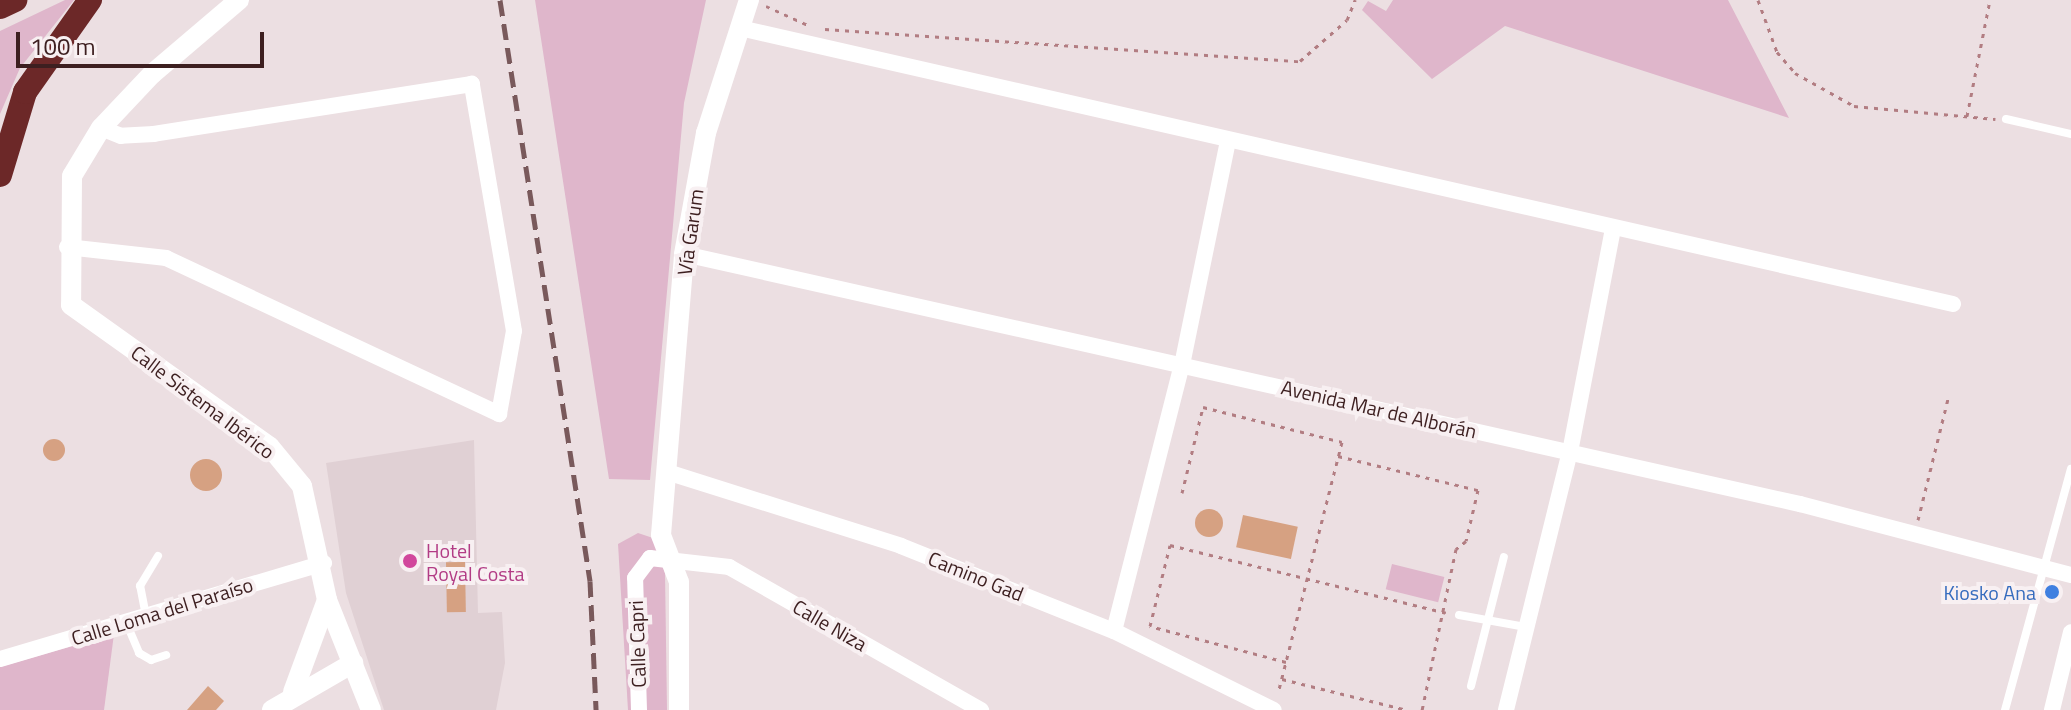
<!DOCTYPE html>
<html>
<head>
<meta charset="utf-8">
<style>
  body { margin:0 }
  #map { position:relative; width:2071px; height:710px; overflow:hidden; background:#ecdfe2; font-family:"Titillium Web",sans-serif }
  div>[style] { position:absolute }
  [style*='--x'] { left:calc(var(--x)*1px); top:calc(var(--y)*1px); width:calc(var(--w)*1px); rotate:calc(var(--a)*1deg) }
  .built>* { inset:0; background:#e0d0d4 }
  .green>* { inset:0; background:#dfb6cb; transform-origin:0 0 }
  .water>* { inset:0; background:#d6a182; transform-origin:0 0 }
  .round { border-radius:50% }
  .path>* { height:3px; margin-top:-1.5px; transform-origin:0; background:repeating-linear-gradient(90deg,#b27d82 0 4px,transparent 0 10px) }
  .service>* { height:8px; margin:-4px; padding:0 4px; transform-origin:4px; border-radius:4px; background:#fff }
  .minor>* { height:16px; margin:-8px; padding:0 8px; transform-origin:8px; border-radius:8px; background:#fff }
  .tertiary>* { height:20px; margin:-10px; padding:0 10px; transform-origin:10px; border-radius:10px; background:#fff }
  .motorway>* { height:24px; margin:-12px; padding:0 12px; transform-origin:12px; border-radius:12px; background:#6c2828 }
  .rail>* { height:5px; margin-top:-2.5px; transform-origin:0; background:repeating-linear-gradient(90deg,#79595b 0 16px,transparent 0 24px) }
  .dots>* { width:22px; height:22px; translate:-50% -50%; box-sizing:border-box; border:4px solid #f8f0f2; border-radius:50% }
  span { translate:-50% -50%; white-space:nowrap; text-align:center; line-height:1.15; -webkit-text-stroke:8px #f8f0f2; paint-order:stroke }
  .street-label { font-size:20px; color:#3d1f20 }
  .hotel-label { font-size:20px; color:#b23c85 }
  .left { translate:0 -50%; text-align:left }
  .shop-label { font-size:20px; color:#366cbe }
  .right { translate:-100% -50%; text-align:right }
  .scale { position:absolute; left:16px; top:32px; width:248px; height:36px; box-sizing:border-box; border:4px solid #3d1f20; border-top:0; padding-left:10px; font-size:24px; line-height:28px; white-space:nowrap; color:#3d1f20; -webkit-text-stroke:6px #f8f0f2; paint-order:stroke }
</style>
</head>
<body>
<div id="map">
  <div class="built">
    <div style="clip-path:polygon(474px 440px,478px 613px,502px 612px,505px 663px,496px 710px,384px 710px,346px 593px,326px 463px)"></div>
  </div>
  <div class="green">
    <div style="clip-path:polygon(65px 0,74px 0,20px 68px,0 114px,0 31px)"></div>
    <div style="clip-path:polygon(535px 0,706px 0,684px 103px,650px 480px,609px 479px)"></div>
    <div style="clip-path:polygon(1393px 0,1728px 0,1789px 118px,1505px 26px,1432px 79px,1362px 10px,1368px 1px,1386px 11px)"></div>
    <div style="clip-path:polygon(638px 533px,656px 539px,665px 573px,667px 710px,628px 710px,618px 544px)"></div>
    <div style="left:1392px;top:564px;width:54px;height:26px;rotate:14deg"></div>
    <div style="clip-path:polygon(114px 634px,104px 710px,0 710px,0 667px)"></div>
  </div>
  <div class="water">
    <div class="round" style="left:43px;top:439px;width:22px;height:22px"></div>
    <div class="round" style="left:190px;top:459px;width:32px;height:32px"></div>
    <div class="round" style="left:1195px;top:509px;width:28px;height:28px"></div>
    <div style="left:1243px;top:515px;width:56px;height:33px;rotate:12deg"></div>
    <div style="left:465px;top:562px;width:50px;height:19px;rotate:89deg"></div>
    <div style="clip-path:polygon(208px 686px,224px 701px,216px 710px,187px 710px)"></div>
  </div>
  <div class="path">
    <div style="--x:1758;--y:0;--w:55;--a:69.9"></div>
    <div style="--x:1777;--y:52;--w:28;--a:49"></div>
    <div style="--x:1795;--y:73;--w:68;--a:29.2"></div>
    <div style="--x:1854;--y:106;--w:142;--a:5.3"></div>
    <div style="--x:766;--y:6;--w:48;--a:24.4"></div>
    <div style="--x:825;--y:29;--w:476;--a:3.9"></div>
    <div style="--x:1300;--y:61;--w:62;--a:-41.1"></div>
    <div style="--x:1347;--y:20;--w:22;--a:-68"></div>
    <div style="--x:1967;--y:116;--w:118;--a:-78.8"></div>
    <div style="--x:1338;--y:456;--w:144;--a:13.7"></div>
    <div style="--x:1478;--y:490;--w:52;--a:103.2"></div>
    <div style="--x:1466;--y:541;--w:13;--a:141"></div>
    <div style="--x:1456;--y:549;--w:165;--a:101.9"></div>
    <div style="--x:1182;--y:493;--w:89;--a:-76.3"></div>
    <div style="--x:1203;--y:407;--w:143;--a:14.1"></div>
    <div style="--x:1342;--y:442;--w:256;--a:104.3"></div>
    <div style="--x:1918;--y:520;--w:125;--a:-76.1"></div>
    <div style="--x:1286;--y:662;--w:141;--a:-165.2"></div>
    <div style="--x:1150;--y:626;--w:83;--a:-76.1"></div>
    <div style="--x:1170;--y:545;--w:284;--a:13.8"></div>
    <div style="--x:1282;--y:679;--w:129;--a:13.9"></div>
  </div>
  <div class="service">
    <div style="--x:2006;--y:119;--w:67;--a:13"></div>
    <div style="--x:1459;--y:615;--w:68;--a:10.2"></div>
    <div style="--x:146;--y:616;--w:31;--a:-101"></div>
    <div style="--x:140;--y:586;--w:35;--a:-59"></div>
    <div style="--x:126;--y:622;--w:34;--a:67"></div>
    <div style="--x:139;--y:653;--w:14;--a:30"></div>
    <div style="--x:151;--y:660;--w:16;--a:-18"></div>
    <div style="--x:1471;--y:686;--w:133;--a:-75.7"></div>
    <div style="--x:2005;--y:710;--w:250;--a:-74.7"></div>
  </div>
  <div class="minor">
    <div style="--x:740;--y:28;--w:1244;--a:12.82"></div>
    <div style="--x:67;--y:247;--w:100;--a:6.3"></div>
    <div style="--x:166;--y:258;--w:368;--a:25.1"></div>
    <div style="--x:499;--y:414;--w:84;--a:-79.8"></div>
    <div style="--x:514;--y:331;--w:251;--a:-99.7"></div>
    <div style="--x:472;--y:84;--w:322;--a:171.1"></div>
    <div style="--x:154;--y:134;--w:33;--a:177"></div>
    <div style="--x:121;--y:136;--w:22;--a:-158"></div>
    <div style="--x:684;--y:254;--w:1144;--a:12.63"></div>
    <div style="--x:1800;--y:504;--w:280;--a:14.7"></div>
    <div style="--x:667;--y:472;--w:245;--a:17.5"></div>
    <div style="--x:901;--y:546;--w:229;--a:21.8"></div>
    <div style="--x:1114;--y:631;--w:178;--a:26.3"></div>
    <div style="--x:1114;--y:631;--w:275;--a:-75.7"></div>
    <div style="--x:1182;--y:365;--w:229;--a:-78.4"></div>
    <div style="--x:0;--y:659;--w:338;--a:-16.5"></div>
    <div style="--x:639;--y:710;--w:132;--a:-91.7"></div>
    <div style="--x:635;--y:578;--w:25;--a:-53"></div>
    <div style="--x:650;--y:558;--w:80;--a:6.5"></div>
    <div style="--x:729;--y:567;--w:290;--a:29.6"></div>
    <div style="--x:1506;--y:710;--w:266;--a:-76.1"></div>
    <div style="--x:1570;--y:452;--w:228;--a:-79.1"></div>
    <div style="--x:2052;--y:710;--w:80;--a:-76.3"></div>
  </div>
  <div class="tertiary">
    <div style="--x:239;--y:0;--w:114;--a:139.6"></div>
    <div style="--x:152;--y:74;--w:74;--a:133.4"></div>
    <div style="--x:101;--y:128;--w:56;--a:121.1"></div>
    <div style="--x:72;--y:176;--w:129;--a:90.4"></div>
    <div style="--x:71;--y:305;--w:244;--a:35.5"></div>
    <div style="--x:270;--y:447;--w:50;--a:50.6"></div>
    <div style="--x:302;--y:486;--w:117;--a:77.6"></div>
    <div style="--x:327;--y:600;--w:118;--a:68.2"></div>
    <div style="--x:293;--y:692;--w:98;--a:-69.7"></div>
    <div style="--x:272;--y:710;--w:94;--a:-30.1"></div>
    <div style="--x:679;--y:710;--w:128;--a:-90"></div>
    <div style="--x:679;--y:582;--w:50;--a:-111"></div>
    <div style="--x:661;--y:535;--w:282;--a:-85.3"></div>
    <div style="--x:684;--y:254;--w:123;--a:-79.7"></div>
    <div style="--x:706;--y:133;--w:140;--a:-72.1"></div>
  </div>
  <div class="motorway">
    <div style="--x:0;--y:7;--w:17;--a:-25"></div>
    <div style="--x:0;--y:175;--w:87;--a:-73.2"></div>
    <div style="--x:25;--y:92;--w:113;--a:-54.8"></div>
  </div>
  <div class="rail">
    <div style="--x:500;--y:0;--w:588;--a:81.19"></div>
    <div style="--x:590;--y:581;--w:129;--a:87.3"></div>
  </div>
  <div class="dots">
    <div style="left:410px;top:561px;background:#d1479c"></div>
    <div style="left:2052px;top:592px;background:#3f7fe0"></div>
  </div>
  <div class="street-label">
    <span style="left:690px;top:232px;rotate:-82deg">Vía Garum</span>
    <span style="left:203px;top:402px;rotate:37deg">Calle Sistema Ibérico</span>
    <span style="left:1379px;top:409px;rotate:13deg">Avenida Mar de Alborán</span>
    <span style="left:976px;top:576px;rotate:22deg">Camino Gad</span>
    <span style="left:162px;top:611px;rotate:-17deg">Calle Loma del Paraíso</span>
    <span style="left:830px;top:625px;rotate:30deg">Calle Niza</span>
    <span style="left:637px;top:644px;rotate:-92deg">Calle Capri</span>
  </div>
  <div class="hotel-label">
    <span class="left" style="left:426px;top:562px">Hotel<br>Royal Costa</span>
  </div>
  <div class="shop-label">
    <span class="right" style="left:2036px;top:592px">Kiosko Ana</span>
  </div>
  <div class="scale">100 m</div>
</div>
</body>
</html>
